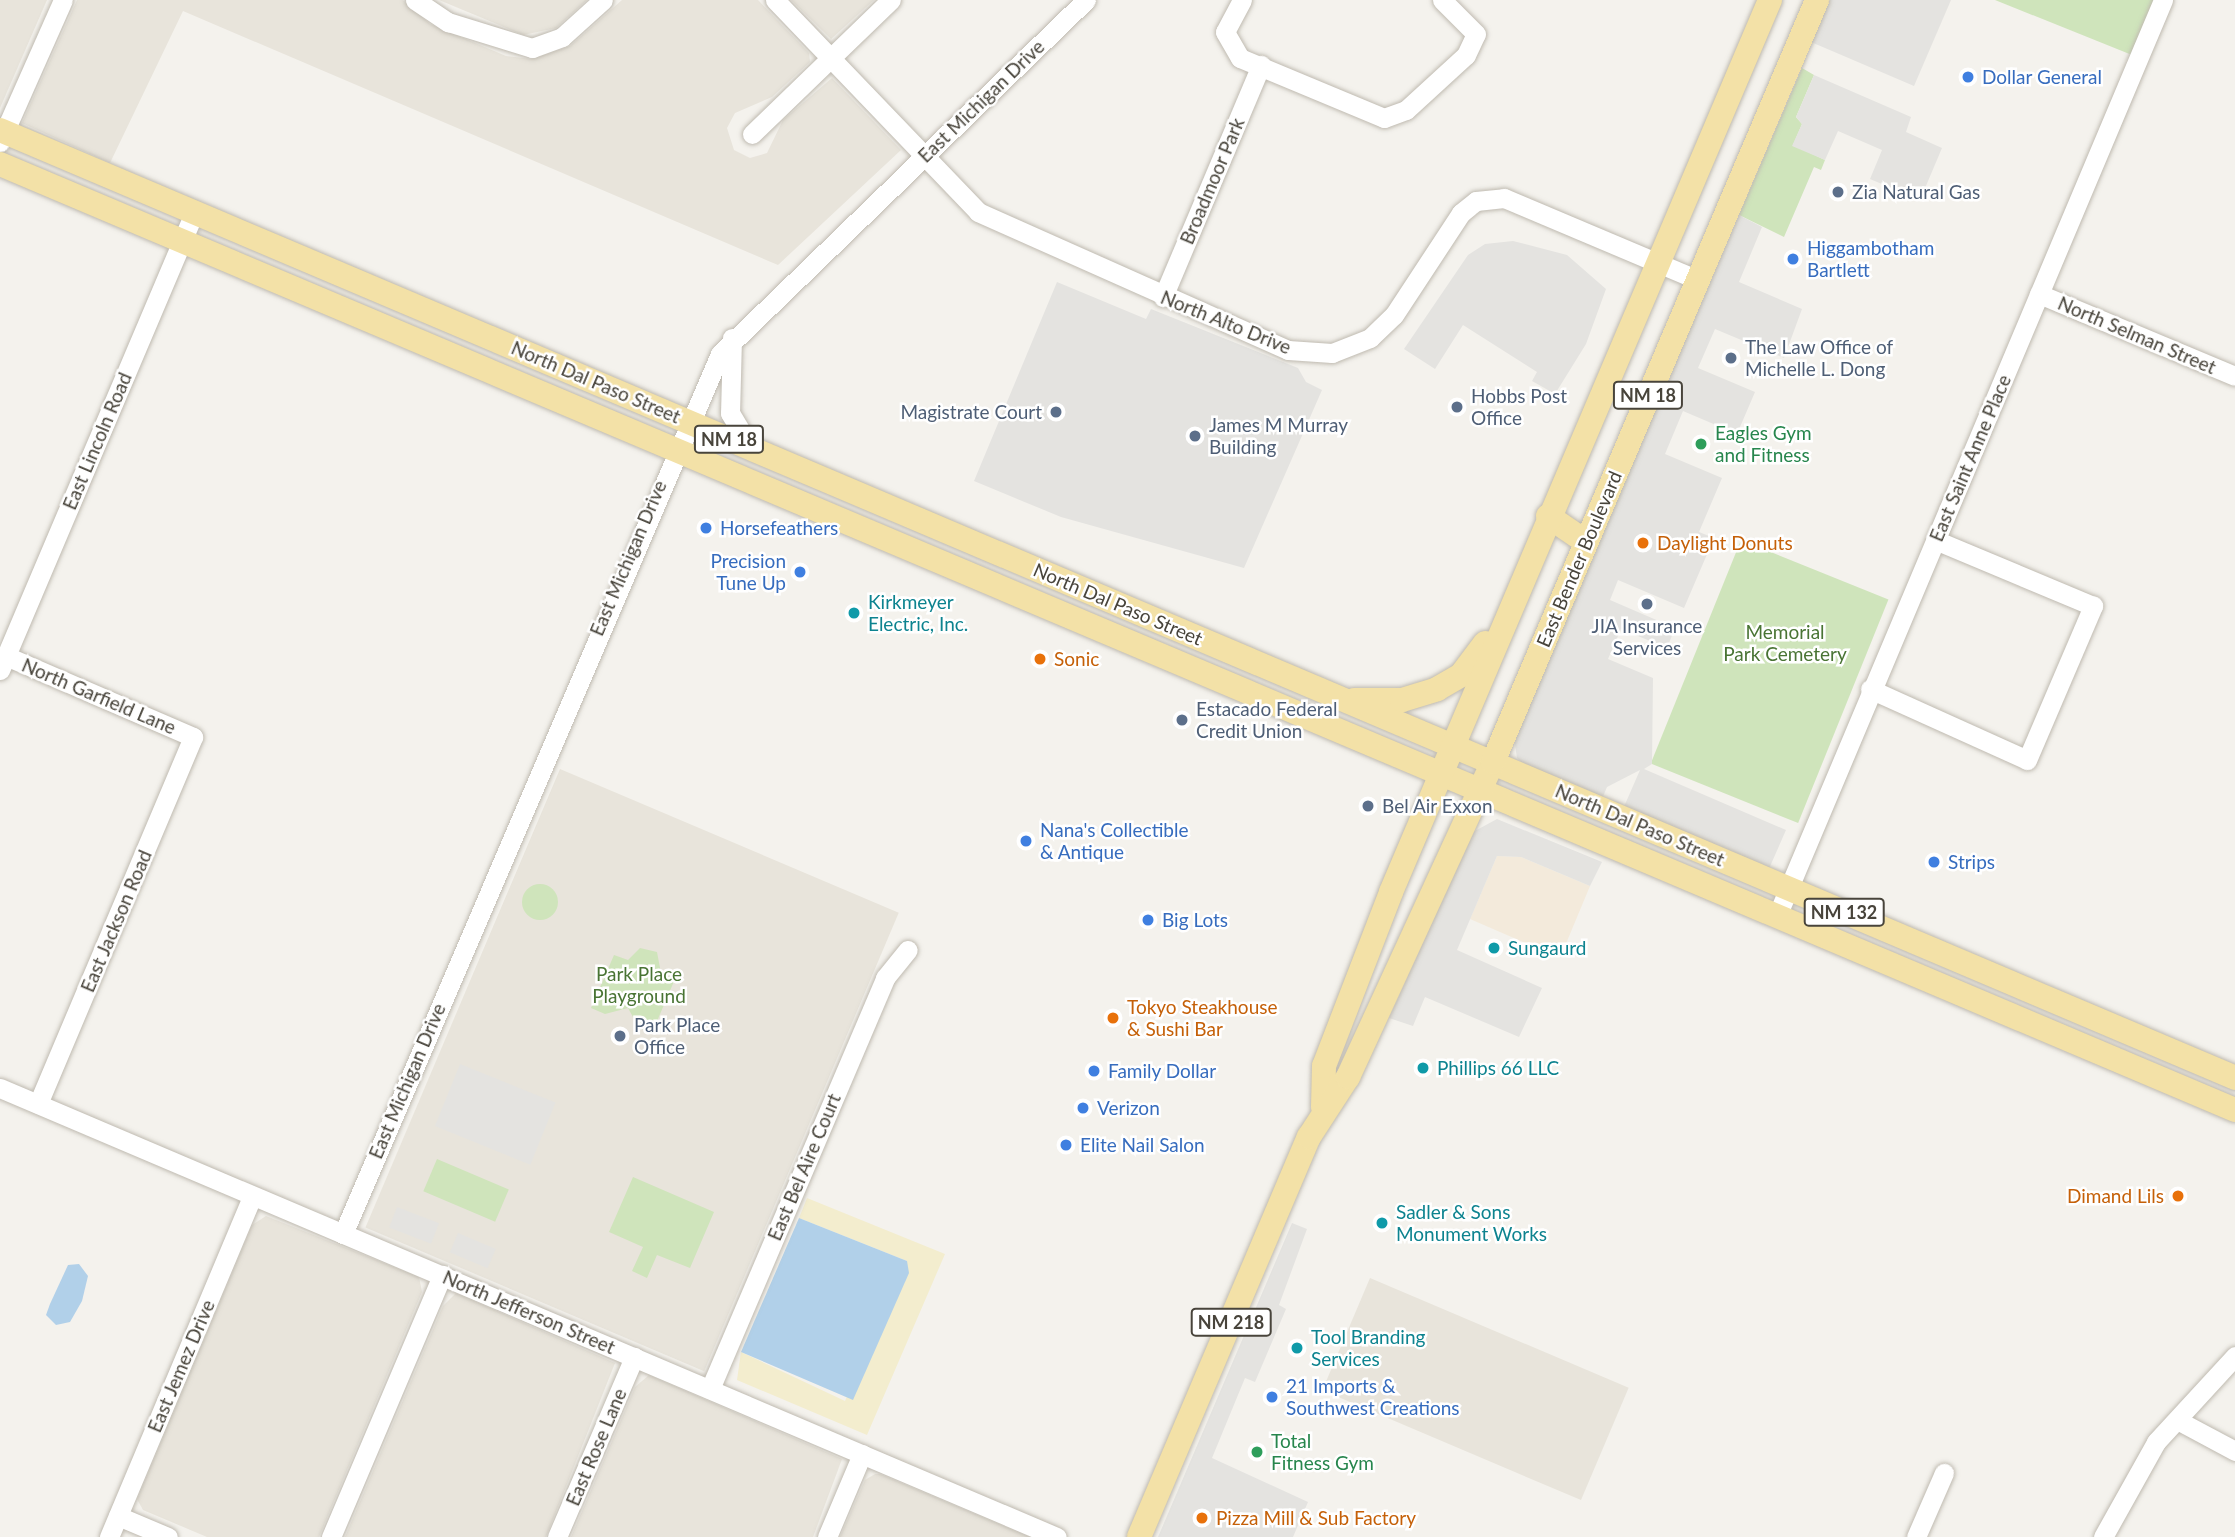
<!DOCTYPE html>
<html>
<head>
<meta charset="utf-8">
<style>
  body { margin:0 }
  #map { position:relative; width:2235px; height:1537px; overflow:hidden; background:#f4f2ed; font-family:Lato,sans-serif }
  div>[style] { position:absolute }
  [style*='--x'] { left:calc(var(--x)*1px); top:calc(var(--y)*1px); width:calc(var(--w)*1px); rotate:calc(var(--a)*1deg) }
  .residential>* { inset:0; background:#e8e4db; transform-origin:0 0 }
  .commercial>* { inset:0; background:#f3eadb }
  .green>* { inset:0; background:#cfe4bb; transform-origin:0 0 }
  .round { border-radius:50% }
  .sand>* { inset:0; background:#f3edce }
  .parking>* { inset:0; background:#e4e3e0; transform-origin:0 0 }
  .water>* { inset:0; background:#b1d0e9 }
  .roads { filter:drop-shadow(0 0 2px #bfbab0) drop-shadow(0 0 2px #bfbab0) }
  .minor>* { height:19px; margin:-9.5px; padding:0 9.5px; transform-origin:9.5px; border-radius:9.5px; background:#fff }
  .major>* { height:24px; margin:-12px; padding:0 12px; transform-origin:12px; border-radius:12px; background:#f3e1a7 }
  .dots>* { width:19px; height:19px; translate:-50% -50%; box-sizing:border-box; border:4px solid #fff; border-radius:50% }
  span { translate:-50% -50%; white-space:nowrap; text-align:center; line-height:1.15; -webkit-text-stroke:5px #fff; paint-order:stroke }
  .shield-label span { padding:2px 5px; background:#fff; border:2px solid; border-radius:5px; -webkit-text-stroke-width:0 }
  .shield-label { font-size:18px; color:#48443b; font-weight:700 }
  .shop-label { font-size:19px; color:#366cbe }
  .left { translate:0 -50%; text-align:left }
  .right { translate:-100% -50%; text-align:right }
  .street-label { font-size:19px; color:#48443b }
  .service-label { font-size:19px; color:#4e5e75 }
  .leisure-label { font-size:19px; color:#27864d }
  .food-label { font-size:19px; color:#c56008 }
  .culture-label { font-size:19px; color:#0d838f }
  .park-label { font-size:19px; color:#497434 }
</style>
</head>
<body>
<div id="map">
  <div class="residential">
    <div style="clip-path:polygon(0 0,47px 0,0 108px)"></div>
    <div style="clip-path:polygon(77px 0,403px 0,430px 24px,506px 56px,532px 59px,570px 46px,622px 0,758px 0,809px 53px,810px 62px,772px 97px,735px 113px,727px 128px,734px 150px,750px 158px,767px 153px,783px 120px,832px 78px,901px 150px,778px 265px,183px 11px,110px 163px,22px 123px)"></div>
    <div style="clip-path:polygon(439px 0,587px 0,556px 28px,523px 35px)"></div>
    <div style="clip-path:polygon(791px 0,874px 0,831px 39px)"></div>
    <div style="left:560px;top:769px;width:368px;height:498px;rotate:23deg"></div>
    <div style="clip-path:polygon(266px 1216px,419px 1277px,422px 1292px,319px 1537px,207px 1537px,143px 1510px,137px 1499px,252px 1225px)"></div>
    <div style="left:1370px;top:1278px;width:281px;height:122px;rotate:23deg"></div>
    <div style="clip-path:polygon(456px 1293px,615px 1363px,546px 1537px,345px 1537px,443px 1306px)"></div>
    <div style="clip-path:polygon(649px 1375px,842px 1459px,813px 1537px,571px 1537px,635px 1387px)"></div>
    <div style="clip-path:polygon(875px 1474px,880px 1474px,1030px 1537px,840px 1537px,865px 1480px)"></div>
  </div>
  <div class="commercial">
    <div style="clip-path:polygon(1497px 856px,1521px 857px,1590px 886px,1560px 958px,1470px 919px)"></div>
  </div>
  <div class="green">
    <div style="clip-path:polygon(1995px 0,2155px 0,2132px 55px)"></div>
    <div style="clip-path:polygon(1802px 68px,1814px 75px,1796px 117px,1802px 124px,1793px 145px,1825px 160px,1821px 170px,1814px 167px,1784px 237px,1739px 215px)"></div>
    <div style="left:1741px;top:540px;width:159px;height:241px;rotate:22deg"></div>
    <div class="round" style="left:522px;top:884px;width:36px;height:36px"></div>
    <div style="clip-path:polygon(640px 948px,657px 952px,661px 973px,675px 979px,652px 1033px,639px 1028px,628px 1008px,605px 1014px,591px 1008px,614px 955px,628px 960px)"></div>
    <div style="left:437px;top:1159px;width:78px;height:35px;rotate:23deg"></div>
    <div style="clip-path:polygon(633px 1177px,714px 1212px,690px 1268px,657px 1255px,647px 1278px,632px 1271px,643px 1247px,609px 1232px)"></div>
  </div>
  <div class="sand">
    <div style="clip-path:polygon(807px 1198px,945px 1254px,867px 1435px,737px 1380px,741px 1352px,845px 1401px,907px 1261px,799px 1218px)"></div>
  </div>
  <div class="parking">
    <div style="clip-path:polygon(1829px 0,1951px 0,1914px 86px,1811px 42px)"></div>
    <div style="clip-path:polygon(1814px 75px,1911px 117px,1906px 132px,1942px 148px,1920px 200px,1870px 179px,1882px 150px,1838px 131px,1825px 160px,1792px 146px,1802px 124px,1796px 117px)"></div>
    <div style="clip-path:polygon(1739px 215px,1762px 227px,1739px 282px,1802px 309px,1784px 358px,1715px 329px,1698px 368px,1755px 392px,1737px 434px,1683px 411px,1665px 454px,1722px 478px,1699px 532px,1714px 538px,1684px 608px,1618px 580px,1610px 600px,1675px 628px,1667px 648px,1621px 629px,1608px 659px,1653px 678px,1652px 764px,1644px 769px,1786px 830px,1768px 871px,1623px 809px,1640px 770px,1607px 787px,1602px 799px,1526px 766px,1517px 758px,1514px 738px)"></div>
    <div style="clip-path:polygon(1513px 241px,1567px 255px,1606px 289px,1586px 344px,1555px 394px,1532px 381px,1537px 372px,1463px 325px,1435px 369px,1404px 349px,1468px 255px,1485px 244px)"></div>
    <div style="clip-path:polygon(1057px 282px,1146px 319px,1151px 309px,1298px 368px,1306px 382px,1322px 390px,1244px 568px,1061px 517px,974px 481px)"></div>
    <div style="clip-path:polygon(1497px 819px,1602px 862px,1590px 886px,1521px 857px,1497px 856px,1457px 950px,1542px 988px,1519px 1037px,1425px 997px,1413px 1026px,1389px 1018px,1473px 832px)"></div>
    <div style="left:460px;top:1064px;width:103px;height:67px;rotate:22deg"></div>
    <div style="left:397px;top:1207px;width:45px;height:22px;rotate:21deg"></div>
    <div style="clip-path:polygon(1292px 1223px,1307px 1229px,1279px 1305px,1286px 1309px,1255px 1382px,1245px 1378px,1212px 1458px,1308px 1502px,1293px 1537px,1158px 1537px)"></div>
    <div style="left:458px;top:1233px;width:41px;height:21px;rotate:23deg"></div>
  </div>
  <div class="water">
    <div style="clip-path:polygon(799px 1218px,907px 1261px,909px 1273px,853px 1400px,741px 1352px)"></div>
    <div style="clip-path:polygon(79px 1264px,88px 1276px,82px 1301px,70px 1322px,56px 1325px,46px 1315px,50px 1304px,68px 1265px)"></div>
  </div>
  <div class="roads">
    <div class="minor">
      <div style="--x:415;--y:0;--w:40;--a:34"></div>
      <div style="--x:448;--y:22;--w:88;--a:17.2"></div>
      <div style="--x:532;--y:48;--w:32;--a:-20"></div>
      <div style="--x:562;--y:37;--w:55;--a:-42.1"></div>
      <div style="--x:775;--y:0;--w:294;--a:46.2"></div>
      <div style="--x:978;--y:212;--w:339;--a:24"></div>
      <div style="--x:1288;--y:350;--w:44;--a:3.9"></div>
      <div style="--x:1332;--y:353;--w:41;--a:-21.5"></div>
      <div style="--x:1370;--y:338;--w:33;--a:-44"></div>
      <div style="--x:1394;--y:315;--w:122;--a:-56.7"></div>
      <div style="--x:1461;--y:213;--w:19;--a:-39"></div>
      <div style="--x:1476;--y:201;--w:28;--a:-6"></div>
      <div style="--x:1504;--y:198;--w:211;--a:22.9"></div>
      <div style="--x:1242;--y:0;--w:36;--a:118"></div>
      <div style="--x:1225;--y:32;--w:30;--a:60"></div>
      <div style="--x:1240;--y:58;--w:156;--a:22.6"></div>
      <div style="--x:1384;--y:118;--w:23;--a:-20"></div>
      <div style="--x:1406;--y:110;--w:81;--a:-42.5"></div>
      <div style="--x:1466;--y:55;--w:23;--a:-65"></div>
      <div style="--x:1476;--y:34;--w:48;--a:-135"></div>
      <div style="--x:752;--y:134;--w:193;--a:-44"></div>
      <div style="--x:0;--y:142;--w:155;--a:-66.1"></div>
      <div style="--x:2039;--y:294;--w:212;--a:22.7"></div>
      <div style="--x:1163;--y:297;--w:252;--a:-67.1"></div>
      <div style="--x:732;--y:338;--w:75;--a:91.5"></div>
      <div style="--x:730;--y:413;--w:41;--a:59"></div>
      <div style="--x:6;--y:656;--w:204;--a:23.4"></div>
      <div style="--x:193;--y:737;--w:398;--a:112.9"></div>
      <div style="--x:0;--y:670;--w:497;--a:-67"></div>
      <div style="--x:1870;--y:689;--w:172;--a:24.3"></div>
      <div style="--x:2027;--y:760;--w:168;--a:-66.8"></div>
      <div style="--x:2093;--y:606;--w:171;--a:-157.3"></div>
      <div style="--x:1777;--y:916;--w:994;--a:-67.15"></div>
      <div style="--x:0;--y:1088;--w:1148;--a:23.02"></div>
      <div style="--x:343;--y:1234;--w:957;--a:-66.81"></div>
      <div style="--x:720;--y:354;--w:509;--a:-44.05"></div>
      <div style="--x:710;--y:1389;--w:447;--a:-66.9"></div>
      <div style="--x:885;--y:978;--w:36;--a:-51"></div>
      <div style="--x:2179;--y:1421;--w:64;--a:28.2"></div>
      <div style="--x:118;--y:1516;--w:54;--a:22.8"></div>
      <div style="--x:109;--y:1537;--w:370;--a:-67.2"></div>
      <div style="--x:331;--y:1537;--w:285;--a:-67"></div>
      <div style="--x:557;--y:1537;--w:196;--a:-66.8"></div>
      <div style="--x:827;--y:1537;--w:90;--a:-67.1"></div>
      <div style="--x:1916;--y:1537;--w:70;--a:-66.4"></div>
      <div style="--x:2103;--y:1537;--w:109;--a:-60.8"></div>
      <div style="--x:2156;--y:1442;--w:117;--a:-47.4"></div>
    </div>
    <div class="major">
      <div style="--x:0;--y:130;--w:2428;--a:22.98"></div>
      <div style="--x:0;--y:164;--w:2427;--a:22.94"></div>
      <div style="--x:1548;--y:516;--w:46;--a:34.4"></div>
      <div style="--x:1354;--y:700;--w:48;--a:0"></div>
      <div style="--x:1402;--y:700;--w:37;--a:-17"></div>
      <div style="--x:1437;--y:689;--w:28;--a:-30"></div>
      <div style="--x:1461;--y:675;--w:40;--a:-53"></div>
      <div style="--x:1323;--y:1107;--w:41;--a:-88.6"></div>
      <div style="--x:1324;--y:1066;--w:186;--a:-68.9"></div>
      <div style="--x:1391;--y:892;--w:969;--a:-66.98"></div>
      <div style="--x:1139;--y:1537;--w:435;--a:-67"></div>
      <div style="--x:1309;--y:1137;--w:72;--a:-57"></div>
      <div style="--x:1348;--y:1077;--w:347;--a:-65.3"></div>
      <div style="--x:1493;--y:762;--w:828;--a:-66.96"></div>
    </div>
  </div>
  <div class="dots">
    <div style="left:1968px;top:77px;background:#3f7fe0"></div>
    <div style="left:1838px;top:192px;background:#5c6f8a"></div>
    <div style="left:1793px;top:259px;background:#3f7fe0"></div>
    <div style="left:1731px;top:358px;background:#5c6f8a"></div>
    <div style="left:1457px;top:407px;background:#5c6f8a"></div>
    <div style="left:1056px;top:412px;background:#5c6f8a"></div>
    <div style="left:1195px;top:436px;background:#5c6f8a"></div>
    <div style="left:1701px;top:444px;background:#2e9e5b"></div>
    <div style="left:706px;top:528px;background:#3f7fe0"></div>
    <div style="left:1643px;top:543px;background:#e8710a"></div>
    <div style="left:800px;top:572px;background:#3f7fe0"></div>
    <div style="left:1647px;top:604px;background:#5c6f8a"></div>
    <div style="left:854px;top:613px;background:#0f9aa8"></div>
    <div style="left:1040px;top:659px;background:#e8710a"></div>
    <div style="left:1182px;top:720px;background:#5c6f8a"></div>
    <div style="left:1368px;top:806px;background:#5c6f8a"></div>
    <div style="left:1026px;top:841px;background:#3f7fe0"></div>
    <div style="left:1934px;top:862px;background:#3f7fe0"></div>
    <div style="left:1148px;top:920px;background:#3f7fe0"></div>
    <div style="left:1494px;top:948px;background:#0f9aa8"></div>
    <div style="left:1113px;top:1018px;background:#e8710a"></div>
    <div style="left:620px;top:1036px;background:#5c6f8a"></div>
    <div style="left:1423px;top:1068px;background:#0f9aa8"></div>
    <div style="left:1094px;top:1071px;background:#3f7fe0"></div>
    <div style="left:1083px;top:1108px;background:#3f7fe0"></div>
    <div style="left:1066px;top:1145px;background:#3f7fe0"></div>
    <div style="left:2178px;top:1196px;background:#e8710a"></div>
    <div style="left:1382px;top:1223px;background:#0f9aa8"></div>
    <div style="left:1297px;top:1348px;background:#0f9aa8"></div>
    <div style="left:1272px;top:1397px;background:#3f7fe0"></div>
    <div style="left:1257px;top:1452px;background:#2e9e5b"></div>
    <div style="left:1202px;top:1518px;background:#e8710a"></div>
  </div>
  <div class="shield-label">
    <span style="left:1648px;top:395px">NM 18</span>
    <span style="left:729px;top:439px">NM 18</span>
    <span style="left:1844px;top:912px">NM 132</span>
    <span style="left:1231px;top:1322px">NM 218</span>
  </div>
  <div class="shop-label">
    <span class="left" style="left:1982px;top:77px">Dollar General</span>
    <span class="left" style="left:1807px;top:259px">Higgambotham<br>Bartlett</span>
    <span class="left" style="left:720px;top:528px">Horsefeathers</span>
    <span class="right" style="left:786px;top:572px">Precision<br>Tune Up</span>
    <span class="left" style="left:1040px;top:841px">Nana's Collectible<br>&amp; Antique</span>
    <span class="left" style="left:1948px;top:862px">Strips</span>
    <span class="left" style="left:1162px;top:920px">Big Lots</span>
    <span class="left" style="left:1108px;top:1071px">Family Dollar</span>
    <span class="left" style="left:1097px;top:1108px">Verizon</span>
    <span class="left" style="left:1080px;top:1145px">Elite Nail Salon</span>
    <span class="left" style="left:1286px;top:1397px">21 Imports &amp;<br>Southwest Creations</span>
  </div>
  <div class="street-label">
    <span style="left:981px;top:101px;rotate:-44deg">East Michigan Drive</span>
    <span style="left:1212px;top:181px;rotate:-67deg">Broadmoor Park</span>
    <span style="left:1226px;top:322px;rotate:22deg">North Alto Drive</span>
    <span style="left:2137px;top:335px;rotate:23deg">North Selman Street</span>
    <span style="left:596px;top:382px;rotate:23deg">North Dal Paso Street</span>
    <span style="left:97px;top:441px;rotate:-67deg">East Lincoln Road</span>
    <span style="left:1970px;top:458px;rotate:-67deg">East Saint Anne Place</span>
    <span style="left:628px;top:558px;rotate:-67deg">East Michigan Drive</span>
    <span style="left:1579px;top:559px;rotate:-67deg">East Bender Boulevard</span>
    <span style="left:1118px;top:604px;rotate:23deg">North Dal Paso Street</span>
    <span style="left:99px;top:696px;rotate:23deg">North Garfield Lane</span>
    <span style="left:1640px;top:825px;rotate:23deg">North Dal Paso Street</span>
    <span style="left:116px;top:921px;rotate:-67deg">East Jackson Road</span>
    <span style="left:407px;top:1081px;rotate:-67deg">East Michigan Drive</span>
    <span style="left:804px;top:1167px;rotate:-67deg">East Bel Aire Court</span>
    <span style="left:529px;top:1312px;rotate:23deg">North Jefferson Street</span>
    <span style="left:181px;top:1366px;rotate:-67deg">East Jemez Drive</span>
    <span style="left:596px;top:1447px;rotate:-67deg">East Rose Lane</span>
  </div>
  <div class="service-label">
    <span class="left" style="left:1852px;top:192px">Zia Natural Gas</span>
    <span class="left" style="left:1745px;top:358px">The Law Office of<br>Michelle L. Dong</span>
    <span class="left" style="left:1471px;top:407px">Hobbs Post<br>Office</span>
    <span class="right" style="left:1042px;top:412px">Magistrate Court</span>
    <span class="left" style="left:1209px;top:436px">James M Murray<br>Building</span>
    <span style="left:1647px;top:637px">JIA Insurance<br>Services</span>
    <span class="left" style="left:1196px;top:720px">Estacado Federal<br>Credit Union</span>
    <span class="left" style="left:1382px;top:806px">Bel Air Exxon</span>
    <span class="left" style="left:634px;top:1036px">Park Place<br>Office</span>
  </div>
  <div class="leisure-label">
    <span class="left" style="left:1715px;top:444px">Eagles Gym<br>and Fitness</span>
    <span class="left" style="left:1271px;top:1452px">Total<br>Fitness Gym</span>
  </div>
  <div class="food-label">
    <span class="left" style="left:1657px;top:543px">Daylight Donuts</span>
    <span class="left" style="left:1054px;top:659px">Sonic</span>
    <span class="left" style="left:1127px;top:1018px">Tokyo Steakhouse<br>&amp; Sushi Bar</span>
    <span class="right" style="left:2164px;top:1196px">Dimand Lils</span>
    <span class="left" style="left:1216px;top:1518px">Pizza Mill &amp; Sub Factory</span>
  </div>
  <div class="culture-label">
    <span class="left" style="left:868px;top:613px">Kirkmeyer<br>Electric, Inc.</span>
    <span class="left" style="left:1508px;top:948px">Sungaurd</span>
    <span class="left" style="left:1437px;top:1068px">Phillips 66 LLC</span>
    <span class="left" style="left:1396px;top:1223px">Sadler &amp; Sons<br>Monument Works</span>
    <span class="left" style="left:1311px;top:1348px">Tool Branding<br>Services</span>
  </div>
  <div class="park-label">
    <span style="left:1785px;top:643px">Memorial<br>Park Cemetery</span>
    <span style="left:639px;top:985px">Park Place<br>Playground</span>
  </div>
</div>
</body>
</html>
